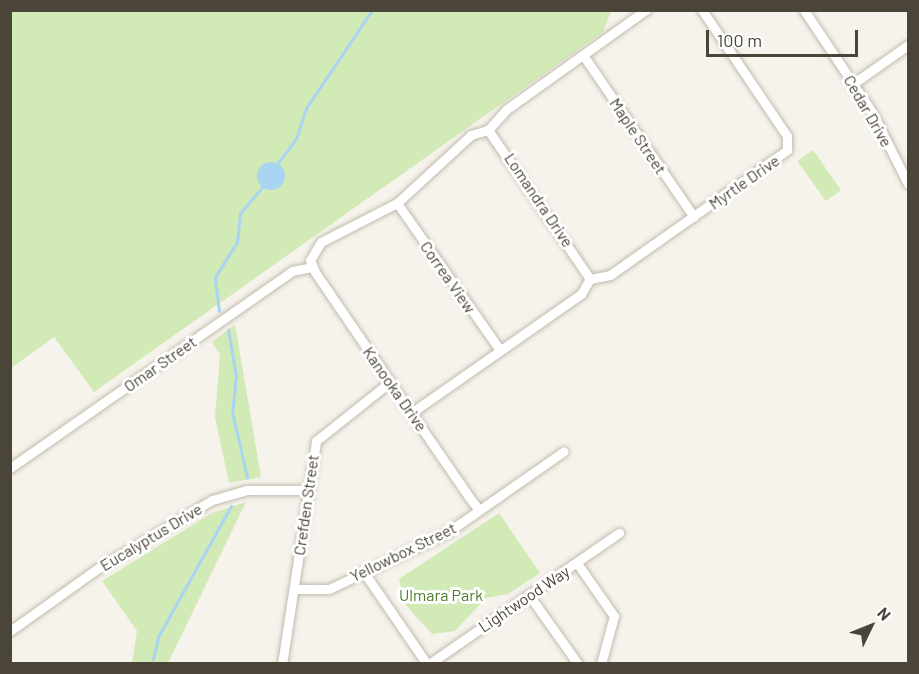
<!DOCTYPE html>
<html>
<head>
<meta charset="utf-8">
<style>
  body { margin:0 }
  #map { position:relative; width:919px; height:674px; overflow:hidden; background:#f6f3ec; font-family:Barlow,sans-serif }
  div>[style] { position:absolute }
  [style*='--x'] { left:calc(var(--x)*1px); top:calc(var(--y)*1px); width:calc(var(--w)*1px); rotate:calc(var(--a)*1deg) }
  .green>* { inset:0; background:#d2eab5; transform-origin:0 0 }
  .water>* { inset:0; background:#a9d4f2 }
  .round { border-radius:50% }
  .stream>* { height:3px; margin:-1.5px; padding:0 1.5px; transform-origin:1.5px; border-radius:1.5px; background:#a9d4f2 }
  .roads { filter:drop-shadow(0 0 2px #c2bbae) drop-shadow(0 0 2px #c2bbae) }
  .minor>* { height:9px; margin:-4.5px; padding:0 4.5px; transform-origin:4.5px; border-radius:4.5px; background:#fff }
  span { translate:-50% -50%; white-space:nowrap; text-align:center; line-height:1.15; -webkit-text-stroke:6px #fff; paint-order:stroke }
  .street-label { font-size:16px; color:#4b4439 }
  .park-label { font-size:16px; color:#4a7f2a }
  .frame { position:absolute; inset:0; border:12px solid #4b4439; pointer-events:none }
  .north { position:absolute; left:841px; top:596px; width:60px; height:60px; -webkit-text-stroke:4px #fff; paint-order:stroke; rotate:47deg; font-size:16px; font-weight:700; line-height:24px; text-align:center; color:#4b4439 }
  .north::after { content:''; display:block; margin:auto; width:21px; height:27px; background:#4b4439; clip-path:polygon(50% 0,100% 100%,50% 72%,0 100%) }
  .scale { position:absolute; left:706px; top:30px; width:152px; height:27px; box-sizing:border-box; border:3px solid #4b4439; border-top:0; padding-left:8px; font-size:18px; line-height:21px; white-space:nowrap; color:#4b4439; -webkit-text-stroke:4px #fff; paint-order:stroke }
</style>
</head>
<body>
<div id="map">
  <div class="green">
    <div style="clip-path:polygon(11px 11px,611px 11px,603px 32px,94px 392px,54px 337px,11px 368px)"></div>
    <div style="left:813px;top:150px;width:49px;height:19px;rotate:55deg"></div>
    <div style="clip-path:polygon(235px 324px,261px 477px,229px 483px,215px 417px,220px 355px,212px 342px)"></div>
    <div style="clip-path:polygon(246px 502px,168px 663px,132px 663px,137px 631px,102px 581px,212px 513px)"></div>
    <div style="clip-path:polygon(499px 513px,540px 573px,508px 594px,486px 598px,455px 631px,432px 634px,404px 603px,399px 579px)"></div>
  </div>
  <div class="water">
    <div class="round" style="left:257px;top:162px;width:28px;height:28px"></div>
  </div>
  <div class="stream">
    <div style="--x:277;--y:164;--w:31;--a:-53"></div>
    <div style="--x:296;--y:139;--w:33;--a:-72"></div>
    <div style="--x:306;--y:108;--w:118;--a:-56"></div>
    <div style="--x:219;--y:311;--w:34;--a:-97"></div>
    <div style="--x:215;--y:277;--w:41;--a:-57.8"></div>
    <div style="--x:237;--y:242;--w:29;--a:-84"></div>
    <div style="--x:240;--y:213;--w:33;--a:-49"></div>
    <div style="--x:228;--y:330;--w:47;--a:80.1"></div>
    <div style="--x:236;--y:376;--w:36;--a:96"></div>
    <div style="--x:232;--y:412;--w:67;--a:77"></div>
    <div style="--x:153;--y:659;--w:23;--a:-77"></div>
    <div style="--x:158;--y:637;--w:150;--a:-60.9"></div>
  </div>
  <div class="roads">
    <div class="minor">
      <div style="--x:804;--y:10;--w:125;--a:56.4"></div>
      <div style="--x:873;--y:114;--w:78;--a:63.4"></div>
      <div style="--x:583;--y:55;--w:196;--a:55.6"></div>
      <div style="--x:854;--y:83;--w:66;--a:-35.1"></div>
      <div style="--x:488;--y:130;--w:28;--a:-48"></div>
      <div style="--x:507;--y:109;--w:171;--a:-35.5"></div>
      <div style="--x:397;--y:203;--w:179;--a:55"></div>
      <div style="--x:590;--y:279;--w:20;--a:-11"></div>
      <div style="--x:610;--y:275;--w:217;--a:-35.2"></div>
      <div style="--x:787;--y:150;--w:14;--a:-90"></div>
      <div style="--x:787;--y:136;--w:152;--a:-124"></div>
      <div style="--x:411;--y:413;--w:208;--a:-35"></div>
      <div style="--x:581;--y:294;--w:17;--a:-59"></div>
      <div style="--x:590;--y:279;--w:181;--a:-124.4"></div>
      <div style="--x:488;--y:130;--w:18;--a:164"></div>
      <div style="--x:471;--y:135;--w:100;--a:137.4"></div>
      <div style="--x:397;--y:203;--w:85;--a:152.8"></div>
      <div style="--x:321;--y:242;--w:21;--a:121"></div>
      <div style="--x:310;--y:260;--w:13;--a:67"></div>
      <div style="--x:315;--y:272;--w:133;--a:55.7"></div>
      <div style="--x:390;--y:382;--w:140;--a:55.5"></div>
      <div style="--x:469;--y:497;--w:16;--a:52"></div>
      <div style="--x:10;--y:468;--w:344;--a:-34.9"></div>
      <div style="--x:292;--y:271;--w:20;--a:-11"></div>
      <div style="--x:577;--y:563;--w:65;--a:55.1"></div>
      <div style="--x:614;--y:616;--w:50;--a:105.2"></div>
      <div style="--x:363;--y:571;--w:113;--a:55.5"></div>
      <div style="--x:294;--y:589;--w:35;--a:0"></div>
      <div style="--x:329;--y:589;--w:132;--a:-25.6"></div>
      <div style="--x:448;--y:532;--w:141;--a:-34.9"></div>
      <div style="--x:529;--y:595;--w:85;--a:54.6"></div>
      <div style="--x:10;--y:631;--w:107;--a:-35.5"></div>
      <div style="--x:97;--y:569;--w:134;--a:-31"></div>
      <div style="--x:212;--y:500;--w:35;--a:-16"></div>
      <div style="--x:246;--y:490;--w:63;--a:0"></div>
      <div style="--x:282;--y:664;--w:226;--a:-81.3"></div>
      <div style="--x:316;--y:441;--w:95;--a:-38.6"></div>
      <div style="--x:429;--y:664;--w:231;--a:-34.6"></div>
    </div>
  </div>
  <div class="street-label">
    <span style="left:868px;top:111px;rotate:60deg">Cedar Drive</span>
    <span style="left:638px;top:136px;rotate:56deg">Maple Street</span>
    <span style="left:744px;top:182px;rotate:-35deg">Myrtle Drive</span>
    <span style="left:539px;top:200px;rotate:56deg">Lomandra Drive</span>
    <span style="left:448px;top:277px;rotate:55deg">Correa View</span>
    <span style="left:160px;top:364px;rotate:-35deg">Omar Street</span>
    <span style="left:395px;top:389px;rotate:55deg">Kanooka Drive</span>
    <span style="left:306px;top:505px;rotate:-82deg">Crefden Street</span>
    <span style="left:151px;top:537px;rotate:-31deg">Eucalyptus Drive</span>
    <span style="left:403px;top:552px;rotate:-26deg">Yellowbox Street</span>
    <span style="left:524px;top:599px;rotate:-34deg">Lightwood Way</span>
  </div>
  <div class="park-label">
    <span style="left:441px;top:595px">Ulmara Park</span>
  </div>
  <div class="frame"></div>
  <div class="north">N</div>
  <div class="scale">100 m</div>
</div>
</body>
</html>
